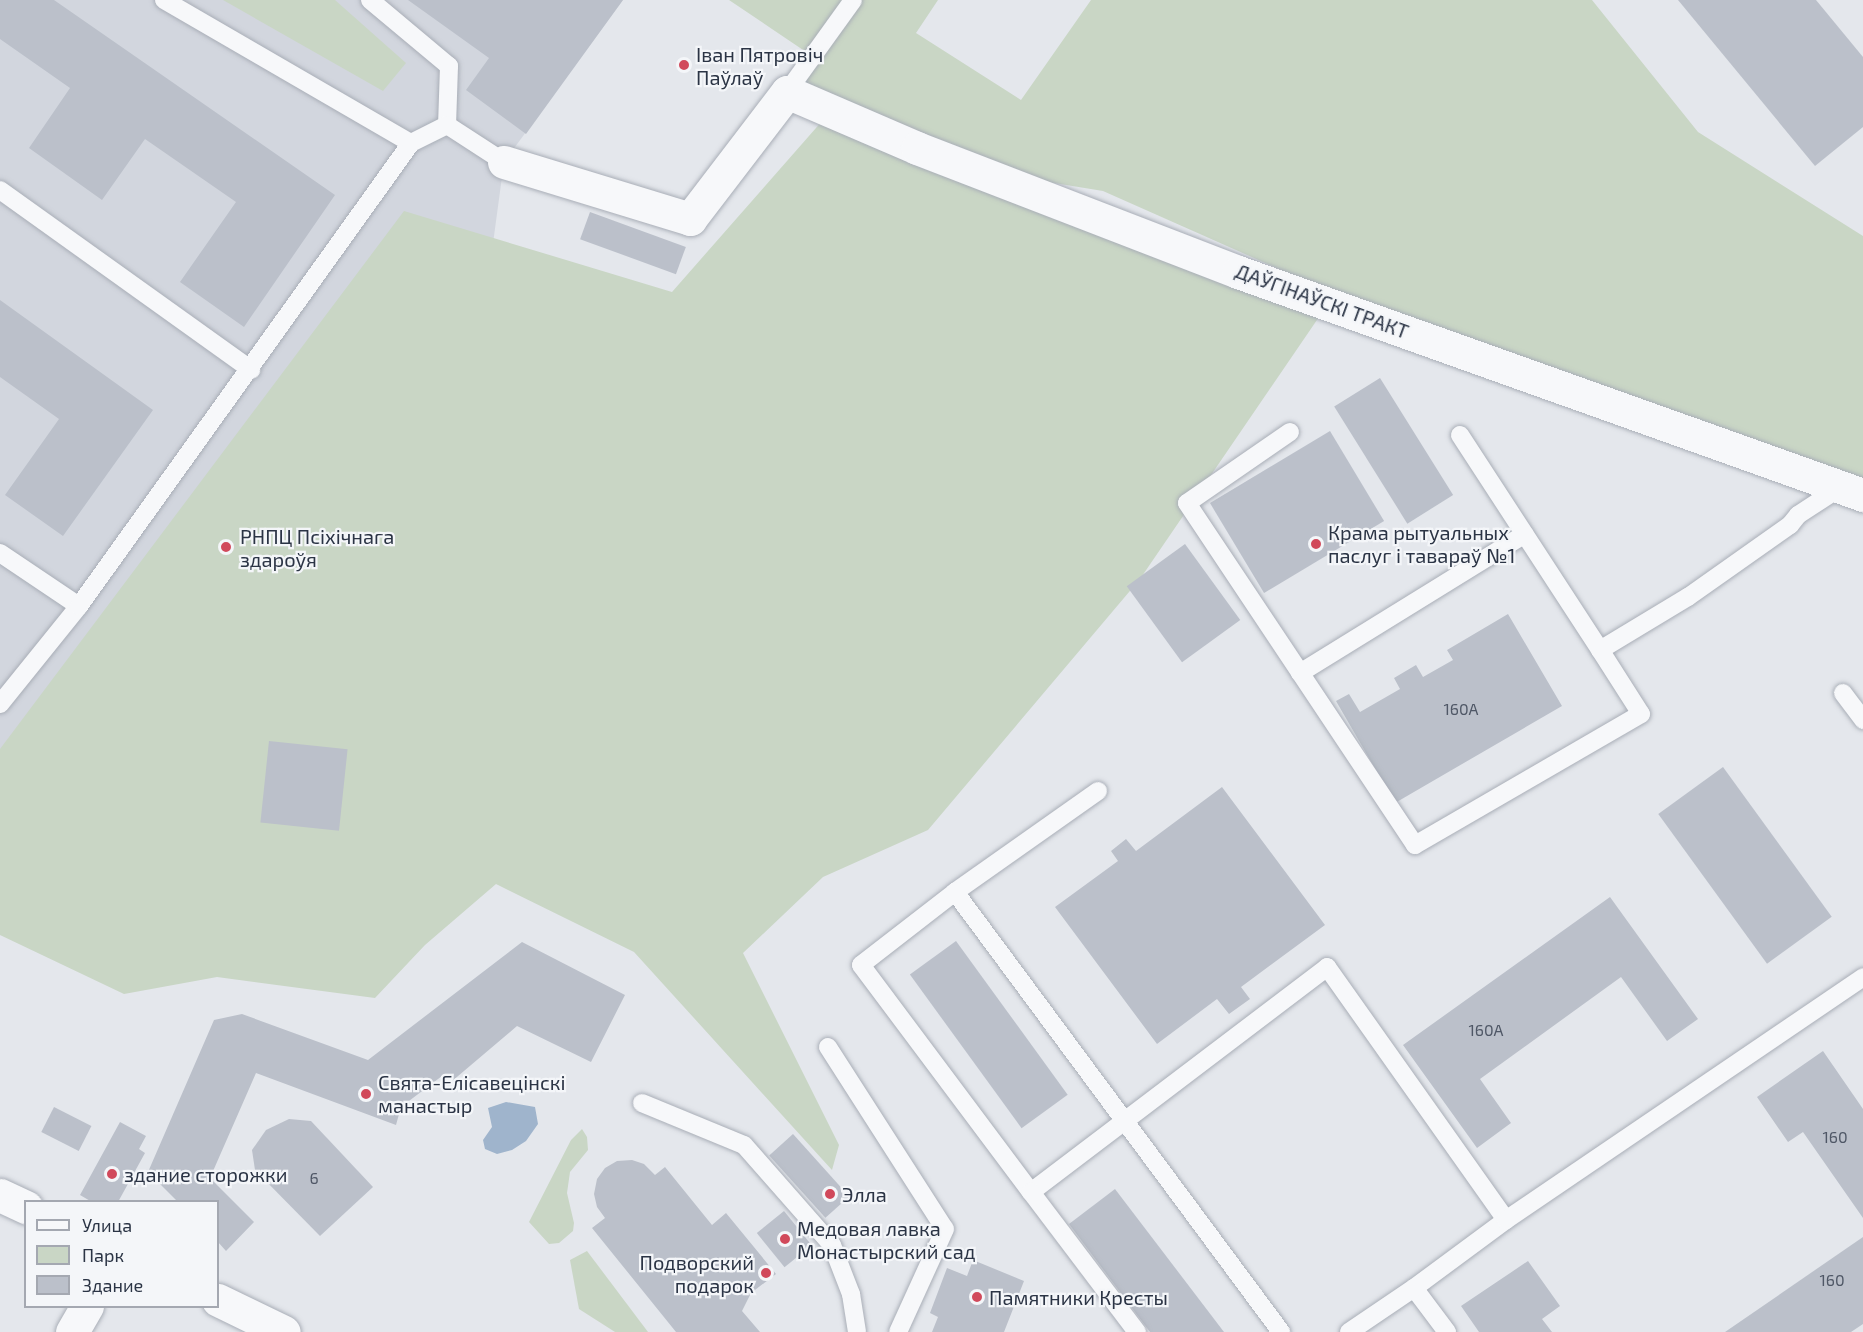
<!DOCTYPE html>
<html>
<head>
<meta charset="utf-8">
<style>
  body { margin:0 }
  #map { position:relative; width:1863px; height:1332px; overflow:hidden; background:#e4e7ec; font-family:"Exo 2",sans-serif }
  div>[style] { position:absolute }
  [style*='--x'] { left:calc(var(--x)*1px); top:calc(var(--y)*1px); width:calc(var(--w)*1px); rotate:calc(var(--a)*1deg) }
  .built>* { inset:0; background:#d2d6de }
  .green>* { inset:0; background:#c9d6c5 }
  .water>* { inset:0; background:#9fb4cc }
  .building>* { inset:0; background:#bbc0ca; transform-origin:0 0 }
  .roads { filter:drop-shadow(0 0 2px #a9aeb7) drop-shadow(0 0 2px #a9aeb7) }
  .service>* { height:18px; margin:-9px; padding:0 9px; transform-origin:9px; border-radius:9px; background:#f7f8fa }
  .minor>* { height:33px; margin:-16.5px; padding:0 16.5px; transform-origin:16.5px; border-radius:16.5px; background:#f7f8fa }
  .dots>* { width:16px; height:16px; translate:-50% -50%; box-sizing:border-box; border:3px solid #f4f6f9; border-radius:50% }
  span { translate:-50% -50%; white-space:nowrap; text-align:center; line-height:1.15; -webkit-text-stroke:4.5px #f4f6f9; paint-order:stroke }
  .number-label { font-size:16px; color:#4f5766 }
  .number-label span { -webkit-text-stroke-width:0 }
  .poi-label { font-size:20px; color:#2b3445 }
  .left { translate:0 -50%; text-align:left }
  .right { translate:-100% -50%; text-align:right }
  .street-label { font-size:20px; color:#2b3445 }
  .legend { position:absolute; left:24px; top:1200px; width:195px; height:108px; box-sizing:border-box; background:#f4f6f9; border:2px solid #a4a8b1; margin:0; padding:8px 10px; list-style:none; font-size:18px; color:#2b3445 }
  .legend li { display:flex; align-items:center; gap:12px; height:30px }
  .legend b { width:30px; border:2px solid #a4a8b1 }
</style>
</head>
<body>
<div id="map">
  <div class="built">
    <div style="clip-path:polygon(0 0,623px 0,504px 162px,397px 954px,0 932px)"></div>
  </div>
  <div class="green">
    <div style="clip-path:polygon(223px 0,335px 0,406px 63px,383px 91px)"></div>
    <div style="clip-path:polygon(729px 0,938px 0,916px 33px,1021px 100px,1091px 0,1592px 0,1698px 132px,1863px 236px,1863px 495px,1281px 270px,1103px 191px,975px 170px,787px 92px,812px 56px)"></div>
    <div style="clip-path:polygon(823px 120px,1319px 317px,1140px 579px,928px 830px,823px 877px,743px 953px,839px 1145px,832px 1170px,634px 952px,496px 884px,425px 945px,375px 998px,217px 977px,124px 994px,0 935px,0 749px,404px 211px,672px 292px)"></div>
    <div style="clip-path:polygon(582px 1129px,587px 1137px,588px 1150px,570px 1172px,567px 1193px,574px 1223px,573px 1231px,559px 1243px,549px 1244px,529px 1222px,571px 1140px)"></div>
    <div style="clip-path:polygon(587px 1251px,648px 1332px,615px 1332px,579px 1309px,570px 1260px)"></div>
  </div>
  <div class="water">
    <div style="clip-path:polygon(506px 1102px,535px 1107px,538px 1124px,526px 1141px,512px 1150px,497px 1154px,485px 1149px,483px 1140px,492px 1127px,488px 1108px)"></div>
  </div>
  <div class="building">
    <div style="clip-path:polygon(0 0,54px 0,335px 195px,244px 327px,180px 282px,236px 202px,145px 139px,102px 200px,29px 148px,70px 88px,0 39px)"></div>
    <div style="clip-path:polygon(408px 0,623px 0,526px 134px,466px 90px,489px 58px)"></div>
    <div style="clip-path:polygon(1678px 0,1816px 0,1863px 57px,1863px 127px,1815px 166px)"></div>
    <div style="left:590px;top:212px;width:102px;height:29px;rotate:20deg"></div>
    <div style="clip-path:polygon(0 300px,153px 410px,63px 536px,5px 495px,59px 419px,0 377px)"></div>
    <div style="left:1380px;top:378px;width:138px;height:54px;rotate:58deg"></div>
    <div style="left:1330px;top:431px;width:105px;height:140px;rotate:59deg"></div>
    <div style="left:1185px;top:544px;width:94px;height:72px;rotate:54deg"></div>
    <div style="clip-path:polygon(1508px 614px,1562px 706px,1395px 803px,1336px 701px,1349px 694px,1360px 712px,1400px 689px,1394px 678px,1416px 665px,1423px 677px,1453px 660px,1447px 650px)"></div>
    <div style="left:269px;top:741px;width:79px;height:82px;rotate:6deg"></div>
    <div style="left:1723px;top:767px;width:185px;height:80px;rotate:54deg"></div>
    <div style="clip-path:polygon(1222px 787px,1325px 925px,1241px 987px,1250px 999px,1229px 1014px,1217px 999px,1157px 1044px,1055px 907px,1118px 861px,1111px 851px,1126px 839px,1136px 851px)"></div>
    <div style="clip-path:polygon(1610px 897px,1698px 1019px,1667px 1041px,1621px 977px,1480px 1079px,1511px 1123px,1477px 1148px,1403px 1045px)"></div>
    <div style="left:956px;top:941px;width:190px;height:57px;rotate:54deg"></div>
    <div style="clip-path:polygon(522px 942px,625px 995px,591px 1062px,517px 1026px,451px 1082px,442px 1076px,401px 1107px,396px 1125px,256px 1073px,210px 1178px,254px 1222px,226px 1251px,218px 1242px,218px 1202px,178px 1202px,148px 1172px,214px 1020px,242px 1014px,368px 1060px)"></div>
    <div style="clip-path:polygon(1823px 1051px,1863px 1109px,1863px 1218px,1803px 1132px,1788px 1142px,1757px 1097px)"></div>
    <div style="left:54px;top:1107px;width:42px;height:28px;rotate:27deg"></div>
    <div style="clip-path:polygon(289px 1119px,311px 1121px,373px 1187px,320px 1236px,255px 1170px,252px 1150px,266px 1130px)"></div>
    <div style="clip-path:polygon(120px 1122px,146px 1136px,139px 1149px,145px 1153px,118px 1202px,92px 1202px,80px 1195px)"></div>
    <div style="left:793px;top:1134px;width:84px;height:32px;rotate:48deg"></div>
    <div style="clip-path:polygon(632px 1160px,644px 1164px,655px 1175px,665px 1167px,712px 1225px,726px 1213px,776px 1274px,751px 1293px,742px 1311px,760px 1332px,676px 1332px,592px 1228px,605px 1218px,597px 1207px,594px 1194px,597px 1179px,605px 1168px,617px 1161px)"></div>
    <div style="clip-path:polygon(1115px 1189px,1224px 1332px,1150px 1332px,1069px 1224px)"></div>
    <div style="left:784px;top:1211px;width:44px;height:35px;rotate:51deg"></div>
    <div style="clip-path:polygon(1863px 1237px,1863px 1324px,1851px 1332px,1725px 1332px)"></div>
    <div style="clip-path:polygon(973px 1260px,1024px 1281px,1004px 1332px,932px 1332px,938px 1317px,930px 1313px,947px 1268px,967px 1276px)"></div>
    <div style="clip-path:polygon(1528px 1261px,1560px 1306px,1542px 1319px,1552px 1332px,1479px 1332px,1461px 1306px)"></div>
  </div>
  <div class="roads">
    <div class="service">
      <div style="--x:164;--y:0;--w:285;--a:30.1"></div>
      <div style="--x:370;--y:0;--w:103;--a:39.9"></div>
      <div style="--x:449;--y:66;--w:59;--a:91.9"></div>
      <div style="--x:787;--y:92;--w:113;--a:-54.3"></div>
      <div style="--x:0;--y:190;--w:309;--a:35.6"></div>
      <div style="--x:1290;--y:432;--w:125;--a:145.4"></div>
      <div style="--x:1187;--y:503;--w:411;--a:56.3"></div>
      <div style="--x:1415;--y:845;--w:261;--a:-30.1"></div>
      <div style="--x:1641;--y:714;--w:76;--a:-122.6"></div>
      <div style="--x:1600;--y:650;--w:103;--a:-31.1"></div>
      <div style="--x:1688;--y:597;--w:125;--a:-35.2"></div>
      <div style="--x:1790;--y:525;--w:13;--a:-51"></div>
      <div style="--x:1798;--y:515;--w:51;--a:-33.1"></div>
      <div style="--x:1460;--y:435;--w:257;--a:56.9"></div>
      <div style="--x:0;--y:553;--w:95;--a:33.9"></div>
      <div style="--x:1300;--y:673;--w:264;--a:-31.7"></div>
      <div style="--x:1843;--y:693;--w:34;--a:53"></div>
      <div style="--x:0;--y:704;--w:126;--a:-51.1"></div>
      <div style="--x:79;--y:606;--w:570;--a:-54.36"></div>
      <div style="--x:411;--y:143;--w:40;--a:-26.6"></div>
      <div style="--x:447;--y:125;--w:68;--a:33"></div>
      <div style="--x:1098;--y:791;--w:175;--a:144.8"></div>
      <div style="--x:955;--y:892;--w:548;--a:53.46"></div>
      <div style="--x:955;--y:892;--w:119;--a:142.2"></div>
      <div style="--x:861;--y:965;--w:284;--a:53.2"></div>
      <div style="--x:1031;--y:1192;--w:372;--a:-37.2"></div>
      <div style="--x:1327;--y:967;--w:310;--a:54.7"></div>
      <div style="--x:828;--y:1047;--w:216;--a:57.3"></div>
      <div style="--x:945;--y:1229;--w:113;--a:114.5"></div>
      <div style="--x:642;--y:1103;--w:110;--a:22.4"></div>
      <div style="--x:744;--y:1145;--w:133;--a:48.7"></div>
      <div style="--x:832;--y:1245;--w:53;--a:68.8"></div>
      <div style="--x:851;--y:1294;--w:38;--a:81"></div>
      <div style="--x:1031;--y:1192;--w:176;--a:52.9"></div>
      <div style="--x:1349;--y:1332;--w:78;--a:-34.1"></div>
      <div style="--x:1447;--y:1332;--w:55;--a:-126.9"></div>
      <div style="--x:1414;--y:1288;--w:114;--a:-36.5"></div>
      <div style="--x:1506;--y:1220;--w:432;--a:-34.2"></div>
    </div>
    <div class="minor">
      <div style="--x:504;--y:162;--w:195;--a:17"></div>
      <div style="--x:690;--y:219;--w:160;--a:-52.6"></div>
      <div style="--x:787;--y:92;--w:142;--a:23.3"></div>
      <div style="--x:917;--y:148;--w:344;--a:21.1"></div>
      <div style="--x:1238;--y:272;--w:664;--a:19.64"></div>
      <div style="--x:0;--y:1195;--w:29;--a:25"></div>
      <div style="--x:218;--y:1300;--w:73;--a:25.9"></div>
      <div style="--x:72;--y:1332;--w:30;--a:-60"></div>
    </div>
  </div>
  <div class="dots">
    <div style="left:684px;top:65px;background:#d1495b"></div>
    <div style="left:1316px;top:544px;background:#d1495b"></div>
    <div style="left:226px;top:547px;background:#d1495b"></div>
    <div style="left:366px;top:1094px;background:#d1495b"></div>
    <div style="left:112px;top:1174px;background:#d1495b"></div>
    <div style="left:830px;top:1194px;background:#d1495b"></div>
    <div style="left:785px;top:1239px;background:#d1495b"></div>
    <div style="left:766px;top:1273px;background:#d1495b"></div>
    <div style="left:977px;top:1297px;background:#d1495b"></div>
  </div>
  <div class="number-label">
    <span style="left:1461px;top:709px">160А</span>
    <span style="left:1486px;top:1030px">160А</span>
    <span style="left:1835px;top:1137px">160</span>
    <span style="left:314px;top:1178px">6</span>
    <span style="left:1832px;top:1280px">160</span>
  </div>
  <div class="poi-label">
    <span class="left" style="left:696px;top:66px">Іван Пятровіч<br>Паўлаў</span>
    <span class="left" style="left:1328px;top:544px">Крама рытуальных<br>паслуг і тавараў №1</span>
    <span class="left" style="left:240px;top:548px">РНПЦ Псіхічнага<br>здароўя</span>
    <span class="left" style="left:378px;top:1094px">Свята-Елісавецінскі<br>манастыр</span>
    <span class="left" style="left:124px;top:1174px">здание сторожки</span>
    <span class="left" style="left:842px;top:1194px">Элла</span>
    <span class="left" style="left:797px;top:1240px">Медовая лавка<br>Монастырский сад</span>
    <span class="right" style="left:754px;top:1274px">Подворский<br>подарок</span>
    <span class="left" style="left:989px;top:1297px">Памятники Кресты</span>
  </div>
  <div class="street-label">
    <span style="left:1322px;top:301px;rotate:20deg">ДАЎГІНАЎСКІ ТРАКТ</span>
  </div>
  <ul class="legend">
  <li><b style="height:8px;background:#f7f8fa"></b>Улица</li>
  <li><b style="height:16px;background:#c9d6c5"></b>Парк</li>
  <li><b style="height:16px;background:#bbc0ca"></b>Здание</li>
  </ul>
</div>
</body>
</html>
